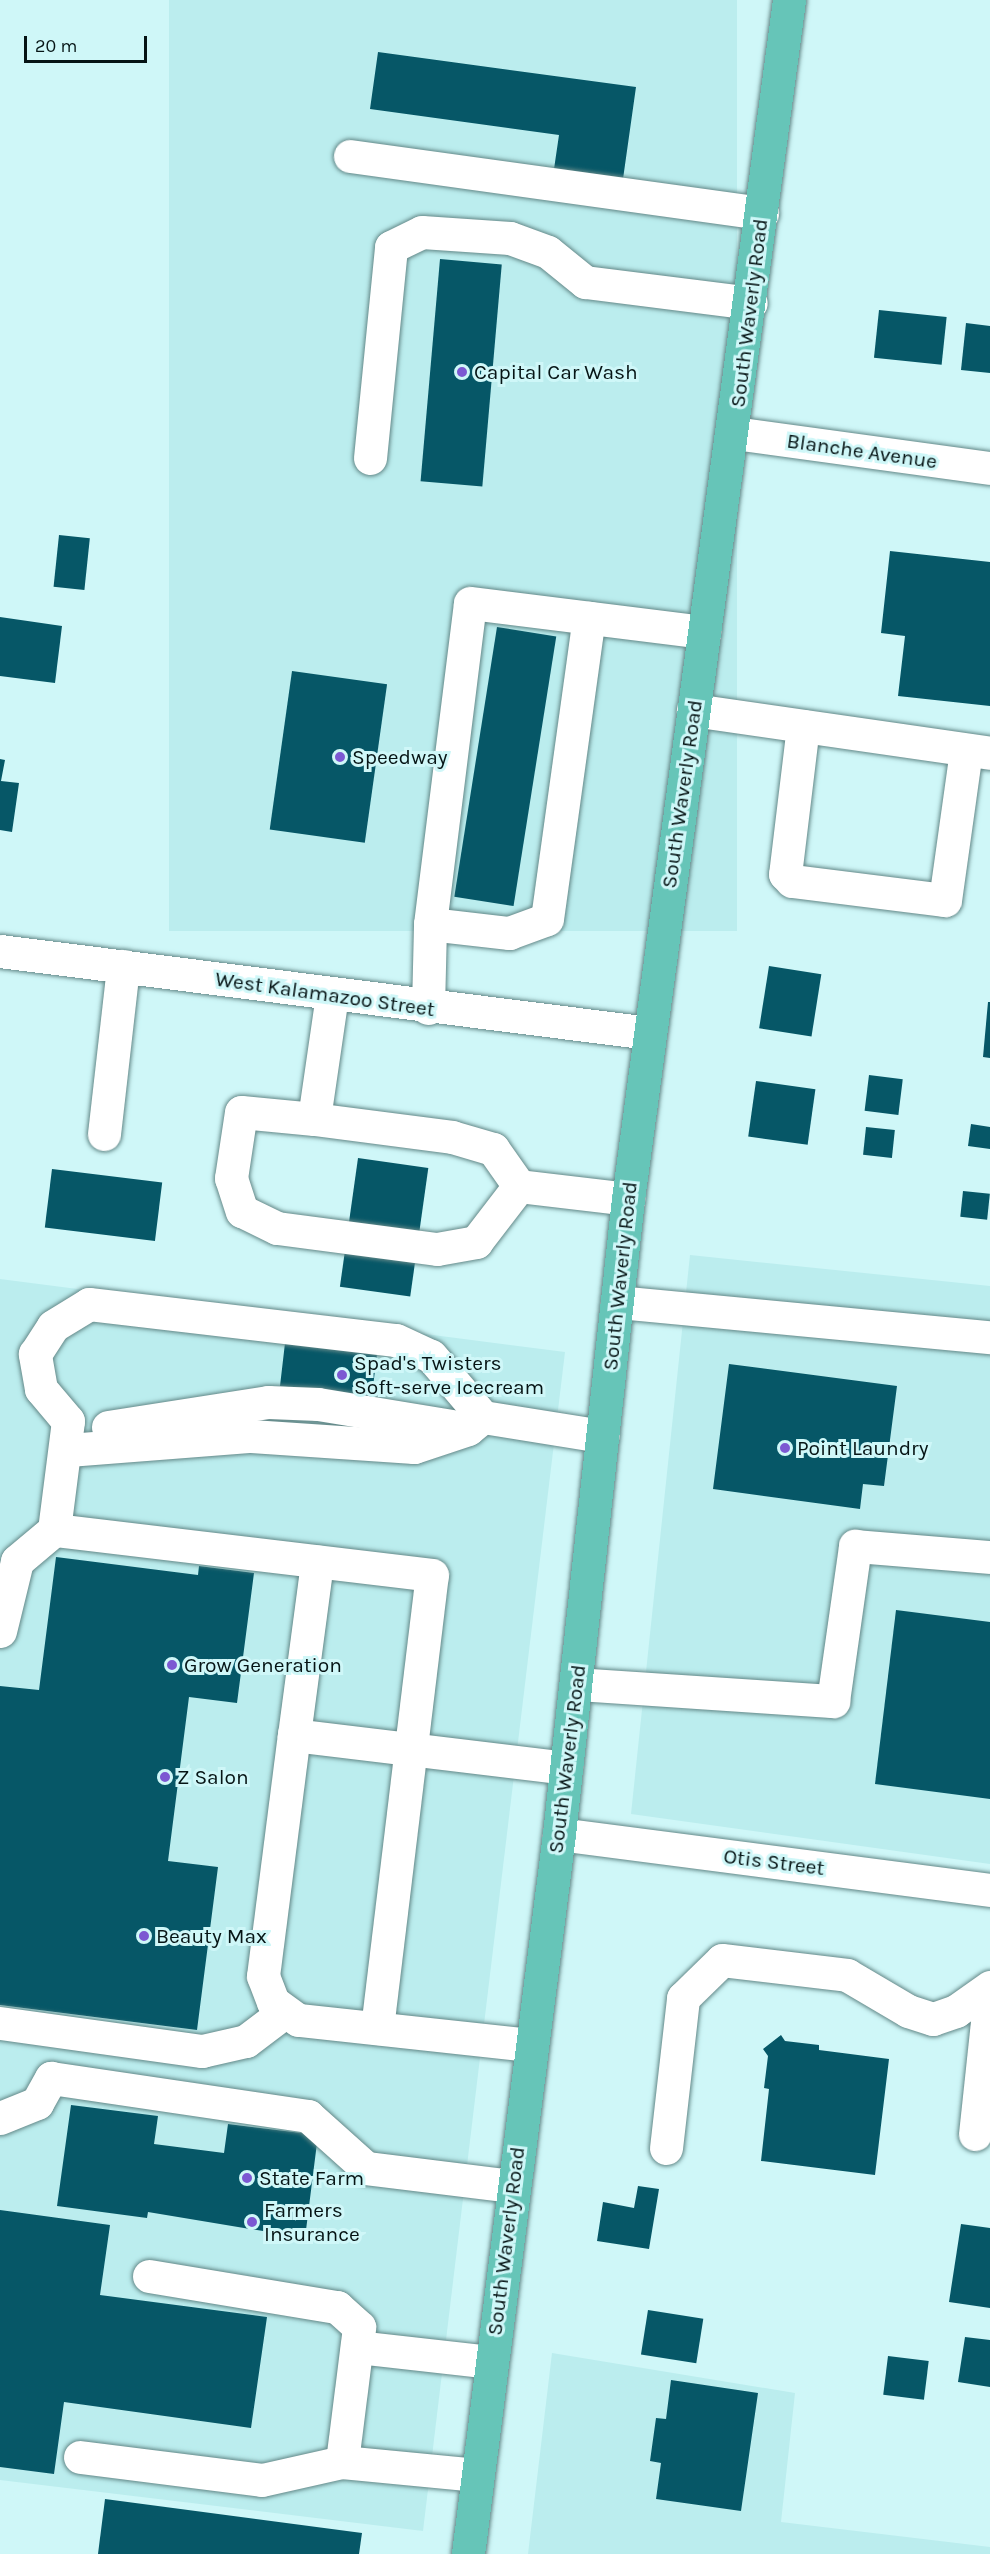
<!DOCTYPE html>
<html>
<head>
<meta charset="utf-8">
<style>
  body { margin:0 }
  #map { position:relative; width:990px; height:2554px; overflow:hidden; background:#cff7f8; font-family:Karla,sans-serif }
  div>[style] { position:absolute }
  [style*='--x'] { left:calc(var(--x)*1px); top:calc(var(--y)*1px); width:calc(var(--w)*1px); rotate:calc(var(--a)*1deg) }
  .built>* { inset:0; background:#bbedee; transform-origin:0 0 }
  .building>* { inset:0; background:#065767; transform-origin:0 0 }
  .roads { filter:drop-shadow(0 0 2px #638888) drop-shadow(0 0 2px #638888) }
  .minor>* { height:33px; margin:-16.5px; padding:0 16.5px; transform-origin:16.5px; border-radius:16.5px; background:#fff }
  .major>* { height:33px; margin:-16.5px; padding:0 16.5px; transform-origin:16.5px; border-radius:16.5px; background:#66c5b8 }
  .dots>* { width:16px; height:16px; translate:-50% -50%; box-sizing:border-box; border:3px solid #cff7f8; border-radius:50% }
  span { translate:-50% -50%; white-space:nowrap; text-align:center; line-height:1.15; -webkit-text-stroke:6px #cff7f8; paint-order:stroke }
  .street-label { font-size:21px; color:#061415 }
  .poi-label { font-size:21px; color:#061415 }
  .left { translate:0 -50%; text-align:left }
  .scale { position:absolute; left:24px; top:36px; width:123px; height:27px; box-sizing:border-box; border:3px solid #061415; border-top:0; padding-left:8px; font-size:18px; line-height:21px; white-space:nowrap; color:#061415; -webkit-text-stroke:4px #cff7f8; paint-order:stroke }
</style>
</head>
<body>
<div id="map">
  <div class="built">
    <div style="left:169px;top:0;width:568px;height:931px"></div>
    <div style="clip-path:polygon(690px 1255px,990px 1286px,990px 1864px,631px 1814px)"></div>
    <div style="clip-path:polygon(0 1279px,565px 1352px,423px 2531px,0 2480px)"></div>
    <div style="clip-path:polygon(552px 2353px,795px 2393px,781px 2522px,990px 2547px,990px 2554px,528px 2554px)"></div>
  </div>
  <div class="building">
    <div style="clip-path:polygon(378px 52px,636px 87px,623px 179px,554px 169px,559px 135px,370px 109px)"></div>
    <div style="left:440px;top:259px;width:62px;height:223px;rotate:5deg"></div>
    <div style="left:879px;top:310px;width:68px;height:48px;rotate:6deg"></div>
    <div style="clip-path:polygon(966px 323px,990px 326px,990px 373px,961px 370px)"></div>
    <div style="left:59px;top:535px;width:31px;height:52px;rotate:6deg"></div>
    <div style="clip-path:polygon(890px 551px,990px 562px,990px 706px,898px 696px,905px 636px,881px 633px)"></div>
    <div style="clip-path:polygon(0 617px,62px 626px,55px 683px,0 676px)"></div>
    <div style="left:497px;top:627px;width:60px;height:273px;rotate:9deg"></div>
    <div style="left:292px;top:671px;width:96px;height:160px;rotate:8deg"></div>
    <div style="clip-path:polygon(0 759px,5px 760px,1px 781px,19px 783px,12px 832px,0 830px)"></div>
    <div style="left:769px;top:966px;width:53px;height:63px;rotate:9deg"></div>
    <div style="clip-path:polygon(988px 1002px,990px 1002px,990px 1058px,983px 1057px)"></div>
    <div style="left:869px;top:1075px;width:34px;height:36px;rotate:7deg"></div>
    <div style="left:756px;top:1081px;width:60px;height:56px;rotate:8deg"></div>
    <div style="clip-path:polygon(971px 1124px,990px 1127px,990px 1149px,968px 1146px)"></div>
    <div style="left:866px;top:1127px;width:29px;height:28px;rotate:6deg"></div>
    <div style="left:358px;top:1158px;width:71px;height:130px;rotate:8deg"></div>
    <div style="left:52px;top:1169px;width:111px;height:59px;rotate:7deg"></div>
    <div style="left:963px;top:1191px;width:27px;height:26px;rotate:6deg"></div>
    <div style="clip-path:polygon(285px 1343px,377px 1354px,368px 1428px,332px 1423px,336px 1393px,280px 1386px)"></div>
    <div style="clip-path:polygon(729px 1364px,897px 1386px,884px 1486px,863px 1484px,860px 1509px,713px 1489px)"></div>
    <div style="clip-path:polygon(56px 1557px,198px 1575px,199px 1566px,254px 1573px,237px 1703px,189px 1697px,168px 1861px,218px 1867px,197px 2030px,0 2005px,0 1686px,39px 1690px)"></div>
    <div style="clip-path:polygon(896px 1610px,990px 1622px,990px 1799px,875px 1784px)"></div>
    <div style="clip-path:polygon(781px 2035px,785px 2041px,819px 2045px,819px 2050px,889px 2059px,875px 2175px,761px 2161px,769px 2089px,764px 2088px,768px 2056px,763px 2049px)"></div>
    <div style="clip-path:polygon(71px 2105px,158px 2116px,154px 2144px,224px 2153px,228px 2124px,318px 2135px,305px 2238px,148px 2212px,147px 2218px,57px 2206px)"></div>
    <div style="clip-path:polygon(638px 2186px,659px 2189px,649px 2249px,597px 2241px,603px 2202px,634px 2208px)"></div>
    <div style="clip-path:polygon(0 2210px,110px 2225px,100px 2295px,267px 2317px,251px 2428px,64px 2402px,54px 2474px,0 2467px)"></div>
    <div style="clip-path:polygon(961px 2224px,990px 2228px,990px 2308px,949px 2302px)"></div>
    <div style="left:648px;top:2310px;width:56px;height:45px;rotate:9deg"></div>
    <div style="clip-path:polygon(965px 2337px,990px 2340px,990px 2387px,958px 2382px)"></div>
    <div style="left:888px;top:2356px;width:41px;height:39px;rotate:7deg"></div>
    <div style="clip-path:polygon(671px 2380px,758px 2393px,741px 2511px,656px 2499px,661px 2463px,650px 2461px,656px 2418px,666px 2419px)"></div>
    <div style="clip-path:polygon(105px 2499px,362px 2533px,359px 2554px,98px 2554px)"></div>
  </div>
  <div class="roads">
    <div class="minor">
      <div style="--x:350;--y:156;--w:416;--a:7.9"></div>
      <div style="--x:734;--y:433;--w:258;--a:7.8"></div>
      <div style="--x:370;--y:458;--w:212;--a:-84.3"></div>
      <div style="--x:391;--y:247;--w:34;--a:-26"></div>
      <div style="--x:422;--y:232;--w:88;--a:3.9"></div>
      <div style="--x:510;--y:238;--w:40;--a:20.2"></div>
      <div style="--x:548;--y:252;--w:48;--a:39"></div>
      <div style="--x:585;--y:282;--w:167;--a:7.2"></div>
      <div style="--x:693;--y:710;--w:300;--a:8.2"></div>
      <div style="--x:803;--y:726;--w:149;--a:96.9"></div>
      <div style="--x:785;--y:874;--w:10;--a:45"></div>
      <div style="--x:792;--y:881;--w:154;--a:7.1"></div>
      <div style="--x:945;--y:900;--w:151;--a:-82"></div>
      <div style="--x:430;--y:924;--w:80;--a:6.5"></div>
      <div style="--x:509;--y:933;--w:40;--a:-20.2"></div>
      <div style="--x:547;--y:919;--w:304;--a:-82.1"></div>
      <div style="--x:0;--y:951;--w:654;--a:7.2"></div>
      <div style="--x:332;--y:995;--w:125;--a:98.3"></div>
      <div style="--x:314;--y:1119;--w:73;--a:-174.5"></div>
      <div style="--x:241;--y:1112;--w:67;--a:98.6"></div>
      <div style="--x:231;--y:1178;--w:35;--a:72"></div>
      <div style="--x:242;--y:1211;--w:39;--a:26"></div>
      <div style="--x:277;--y:1228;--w:161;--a:7.5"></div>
      <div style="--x:437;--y:1249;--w:40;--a:-10"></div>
      <div style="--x:476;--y:1242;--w:71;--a:-52.5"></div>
      <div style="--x:428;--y:1008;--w:84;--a:-88.6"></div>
      <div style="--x:430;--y:924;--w:323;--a:-82.9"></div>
      <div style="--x:470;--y:603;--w:236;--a:7.1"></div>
      <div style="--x:314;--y:1119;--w:139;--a:7.4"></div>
      <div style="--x:452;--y:1137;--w:43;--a:16.3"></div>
      <div style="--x:493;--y:1149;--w:45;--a:54.9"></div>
      <div style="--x:519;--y:1186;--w:110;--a:6.8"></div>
      <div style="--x:104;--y:1134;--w:169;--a:-83.5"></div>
      <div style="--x:617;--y:1302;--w:375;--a:5.4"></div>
      <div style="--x:108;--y:1427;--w:162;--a:-8.9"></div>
      <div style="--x:268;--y:1402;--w:50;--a:2.3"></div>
      <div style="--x:318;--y:1404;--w:148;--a:9.3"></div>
      <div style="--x:68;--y:1450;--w:184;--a:-4.4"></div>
      <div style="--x:251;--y:1436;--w:163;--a:3.9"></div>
      <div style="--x:414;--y:1447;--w:57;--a:-18.4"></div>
      <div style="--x:468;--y:1429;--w:19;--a:-39"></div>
      <div style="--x:0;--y:1631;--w:72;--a:-76.3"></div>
      <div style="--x:17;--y:1561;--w:48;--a:-40"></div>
      <div style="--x:576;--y:1684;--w:258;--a:3.8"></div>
      <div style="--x:833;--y:1701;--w:157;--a:-81.9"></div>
      <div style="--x:855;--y:1546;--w:135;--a:4.7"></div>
      <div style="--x:294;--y:1735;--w:175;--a:-82.4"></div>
      <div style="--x:559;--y:1834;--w:435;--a:7.4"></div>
      <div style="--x:0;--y:2023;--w:204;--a:7.9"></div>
      <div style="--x:202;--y:2051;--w:45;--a:-12.8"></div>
      <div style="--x:246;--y:2041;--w:46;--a:-37.1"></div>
      <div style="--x:377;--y:2028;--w:456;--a:-83.1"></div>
      <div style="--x:432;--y:1575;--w:381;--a:-173.2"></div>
      <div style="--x:54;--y:1530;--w:110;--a:-82.7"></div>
      <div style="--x:68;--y:1421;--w:42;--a:-130.2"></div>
      <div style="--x:41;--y:1389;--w:36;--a:-100"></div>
      <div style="--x:35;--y:1354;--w:33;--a:-57"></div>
      <div style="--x:53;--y:1326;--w:42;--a:-31.4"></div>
      <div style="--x:89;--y:1304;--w:309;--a:6.7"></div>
      <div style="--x:396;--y:1340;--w:38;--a:25"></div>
      <div style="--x:431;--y:1356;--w:80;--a:49.6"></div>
      <div style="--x:483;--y:1417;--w:121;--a:9.1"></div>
      <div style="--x:530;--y:2045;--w:233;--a:-173.8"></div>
      <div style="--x:298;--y:2020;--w:31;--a:-144"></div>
      <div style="--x:273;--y:2002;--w:28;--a:-111"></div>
      <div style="--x:263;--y:1976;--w:243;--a:-82.7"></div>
      <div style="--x:294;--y:1735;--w:274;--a:6.9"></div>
      <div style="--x:0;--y:2118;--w:40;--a:-22"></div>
      <div style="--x:37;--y:2103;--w:29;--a:-61"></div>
      <div style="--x:51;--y:2078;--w:260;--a:8.4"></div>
      <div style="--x:308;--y:2116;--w:78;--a:41.9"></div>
      <div style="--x:366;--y:2168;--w:148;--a:7"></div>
      <div style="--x:975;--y:2134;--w:142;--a:-83.9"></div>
      <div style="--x:666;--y:2148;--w:151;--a:-83.5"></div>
      <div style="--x:683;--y:1998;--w:54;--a:-44.3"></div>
      <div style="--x:722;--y:1960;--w:126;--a:6.8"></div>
      <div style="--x:847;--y:1975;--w:71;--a:30.5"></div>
      <div style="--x:908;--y:2011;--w:26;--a:18"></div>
      <div style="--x:933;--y:2019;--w:24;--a:-19"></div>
      <div style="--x:956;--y:2011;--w:42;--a:-35.2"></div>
      <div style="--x:149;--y:2276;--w:191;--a:9.4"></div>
      <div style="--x:337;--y:2307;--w:30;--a:42"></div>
      <div style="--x:359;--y:2327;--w:136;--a:97.2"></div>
      <div style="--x:357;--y:2347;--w:135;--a:6.4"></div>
      <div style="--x:80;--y:2457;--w:183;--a:7.2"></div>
      <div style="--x:262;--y:2480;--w:82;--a:-12.7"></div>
      <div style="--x:342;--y:2462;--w:136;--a:5.5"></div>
    </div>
    <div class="major">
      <div style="--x:468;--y:2554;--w:726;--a:-82.8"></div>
      <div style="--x:559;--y:1834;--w:639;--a:-83.8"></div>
      <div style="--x:628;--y:1199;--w:1210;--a:-82.35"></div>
    </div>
  </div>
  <div class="dots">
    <div style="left:462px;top:372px;background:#7c58d2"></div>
    <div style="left:340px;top:757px;background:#7c58d2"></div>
    <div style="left:342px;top:1375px;background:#7c58d2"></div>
    <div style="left:785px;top:1448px;background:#7c58d2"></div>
    <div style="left:172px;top:1665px;background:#7c58d2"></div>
    <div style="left:165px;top:1777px;background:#7c58d2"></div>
    <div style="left:144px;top:1936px;background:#7c58d2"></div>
    <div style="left:247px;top:2178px;background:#7c58d2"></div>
    <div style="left:252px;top:2222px;background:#7c58d2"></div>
  </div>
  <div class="street-label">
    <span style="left:749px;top:313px;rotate:-83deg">South Waverly Road</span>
    <span style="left:862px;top:451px;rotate:8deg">Blanche Avenue</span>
    <span style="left:682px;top:794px;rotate:-82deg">South Waverly Road</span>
    <span style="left:325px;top:994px;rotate:8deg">West Kalamazoo Street</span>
    <span style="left:620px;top:1276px;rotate:-84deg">South Waverly Road</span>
    <span style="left:567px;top:1759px;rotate:-83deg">South Waverly Road</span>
    <span style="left:774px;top:1862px;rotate:7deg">Otis Street</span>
    <span style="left:506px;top:2241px;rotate:-83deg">South Waverly Road</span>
  </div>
  <div class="poi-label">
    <span class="left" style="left:474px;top:372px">Capital Car Wash</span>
    <span class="left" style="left:352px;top:757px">Speedway</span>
    <span class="left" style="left:354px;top:1375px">Spad's Twisters<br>Soft-serve Icecream</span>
    <span class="left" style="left:797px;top:1448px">Point Laundry</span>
    <span class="left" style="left:184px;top:1665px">Grow Generation</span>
    <span class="left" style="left:177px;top:1777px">Z Salon</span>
    <span class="left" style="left:156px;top:1936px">Beauty Max</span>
    <span class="left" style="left:259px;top:2178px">State Farm</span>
    <span class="left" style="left:264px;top:2222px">Farmers<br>Insurance</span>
  </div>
  <div class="scale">20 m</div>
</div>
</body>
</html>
